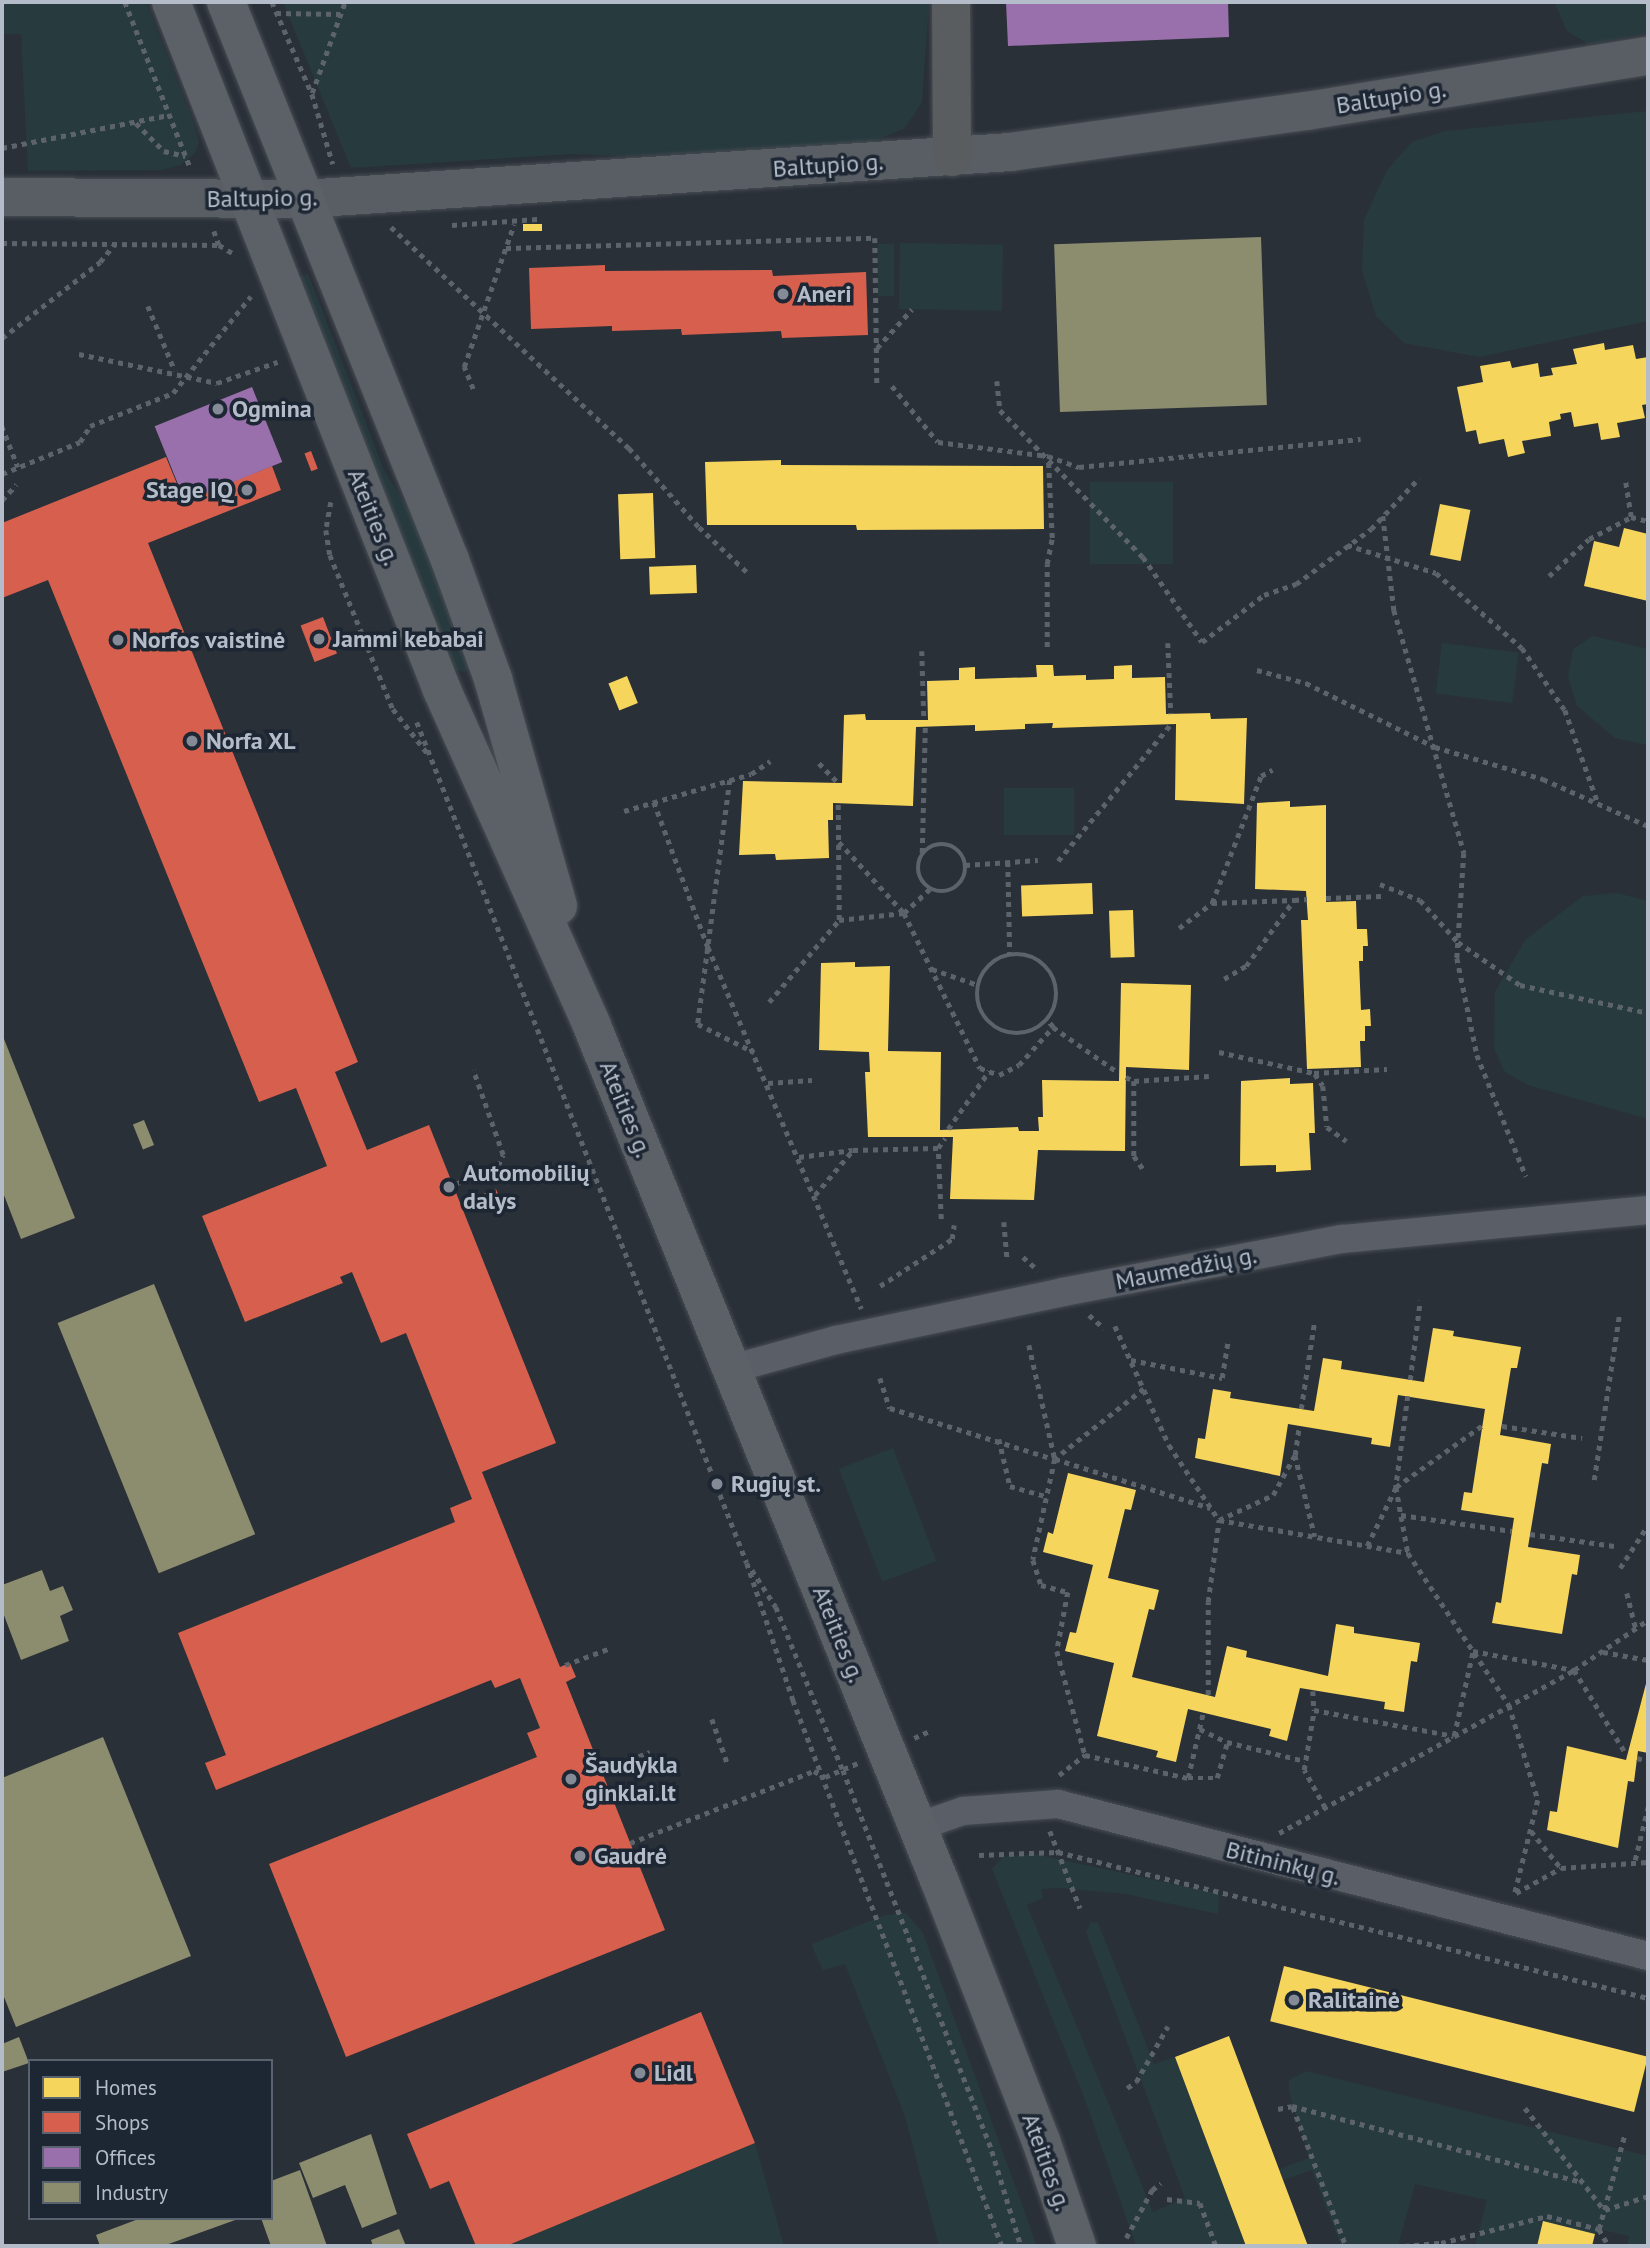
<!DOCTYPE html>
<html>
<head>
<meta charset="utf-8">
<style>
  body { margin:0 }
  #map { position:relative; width:1650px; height:2248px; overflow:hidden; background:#2a3038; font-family:"PT Sans",sans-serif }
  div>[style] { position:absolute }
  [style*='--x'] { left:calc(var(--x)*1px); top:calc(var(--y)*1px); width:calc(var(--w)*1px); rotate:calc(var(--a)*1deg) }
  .green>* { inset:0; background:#273a3e; transform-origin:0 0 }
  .homes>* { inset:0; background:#f6d55c; transform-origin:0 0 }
  .shops>* { inset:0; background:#d6604d; transform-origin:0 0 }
  .offices>* { inset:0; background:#9970ab; transform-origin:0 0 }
  .industry>* { inset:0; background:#8c8c6e; transform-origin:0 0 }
  .path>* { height:4.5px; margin-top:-2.25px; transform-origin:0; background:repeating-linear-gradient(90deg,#5d636a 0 5px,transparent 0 10px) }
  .path>.ring { margin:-2.25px; padding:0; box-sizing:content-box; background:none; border:4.5px solid #5d636a; border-radius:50% }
  .roads { filter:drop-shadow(0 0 2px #484c53) drop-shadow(0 0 2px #484c53) }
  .street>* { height:28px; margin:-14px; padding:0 14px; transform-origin:14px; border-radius:14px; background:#5a5e66 }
  .secondary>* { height:38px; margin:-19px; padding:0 19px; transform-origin:19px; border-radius:19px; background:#595d64 }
  .primary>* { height:38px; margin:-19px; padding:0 19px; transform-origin:19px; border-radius:19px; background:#5c6168 }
  .highway>* { height:38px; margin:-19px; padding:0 19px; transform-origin:19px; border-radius:19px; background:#5a5d60 }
  .dots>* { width:19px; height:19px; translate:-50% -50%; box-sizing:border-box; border:4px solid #1d2633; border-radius:50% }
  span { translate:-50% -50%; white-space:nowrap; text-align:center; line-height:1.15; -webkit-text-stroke:7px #1d2633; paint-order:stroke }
  .street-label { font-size:24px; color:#b4bcc9 }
  .poi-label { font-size:24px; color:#b4bcc9; font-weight:700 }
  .left { translate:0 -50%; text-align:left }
  .right { translate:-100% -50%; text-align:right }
  .frame { position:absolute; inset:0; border:4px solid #b4bcc9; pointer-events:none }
  .legend { position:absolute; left:28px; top:2059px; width:245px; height:161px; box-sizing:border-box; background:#1d2633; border:2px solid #59626f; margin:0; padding:9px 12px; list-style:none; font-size:21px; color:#b4bcc9 }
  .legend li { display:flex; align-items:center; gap:14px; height:35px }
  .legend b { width:35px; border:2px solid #59626f }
</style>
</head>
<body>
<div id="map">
  <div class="green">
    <div style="clip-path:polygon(2px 2px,146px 2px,194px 123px,199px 143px,194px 154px,181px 165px,162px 170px,28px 171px,21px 34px,2px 34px)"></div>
    <div style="clip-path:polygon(283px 2px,929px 2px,922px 102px,905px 128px,863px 146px,621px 156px,573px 154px,351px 168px)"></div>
    <div style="clip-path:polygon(1554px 2px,1648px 2px,1648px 33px,1588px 44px,1567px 31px)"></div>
    <div style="clip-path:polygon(1648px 111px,1648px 321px,1479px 357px,1404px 343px,1376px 316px,1362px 271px,1364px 220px,1387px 170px,1412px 142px,1445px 131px)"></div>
    <div style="left:900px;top:243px;width:103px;height:66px;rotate:1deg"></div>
    <div style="left:878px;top:244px;width:16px;height:52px"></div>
    <div style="clip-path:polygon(308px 274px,384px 470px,418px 525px,469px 669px,465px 672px,454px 670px,299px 277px)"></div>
    <div style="left:1090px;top:482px;width:83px;height:82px"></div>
    <div style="clip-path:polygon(1593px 636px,1648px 649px,1648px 745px,1615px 738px,1577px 706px,1568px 677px,1573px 649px)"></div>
    <div style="left:1442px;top:643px;width:77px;height:51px;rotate:7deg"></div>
    <div style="left:1074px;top:788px;width:47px;height:70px;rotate:90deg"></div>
    <div style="clip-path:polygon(1617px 893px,1648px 901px,1648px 1119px,1528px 1085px,1505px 1072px,1494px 1049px,1495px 992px,1525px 940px,1583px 896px)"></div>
    <div style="left:893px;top:1448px;width:121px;height:58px;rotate:69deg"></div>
    <div style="clip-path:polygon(1035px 1854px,1219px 1894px,1218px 1914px,1126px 1894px,1059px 1888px,1041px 1889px,1043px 1898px,1027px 1905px,1153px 2212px,1185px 2198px,1086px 1932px,1091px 1922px,1098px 1923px,1154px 2064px,1175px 2057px,1246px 2246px,1136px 2246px,1084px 2097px,992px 1869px,1003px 1857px)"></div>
    <div style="clip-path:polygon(906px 1913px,923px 1933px,1037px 2246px,939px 2246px,905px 2116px,845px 1964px,823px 1970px,814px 1951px,812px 1944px,885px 1915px)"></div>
    <div style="clip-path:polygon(1306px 2071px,1648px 2156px,1648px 2246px,1627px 2246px,1629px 2236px,1602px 2230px,1595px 2234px,1544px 2221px,1537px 2246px,1475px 2246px,1487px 2200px,1415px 2184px,1398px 2246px,1341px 2246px,1312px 2170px,1283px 2180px,1279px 2169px,1309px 2158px,1289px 2092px,1289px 2080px)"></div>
    <div style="clip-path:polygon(755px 2143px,784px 2246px,506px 2246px)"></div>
  </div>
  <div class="homes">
    <div style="left:523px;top:224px;width:19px;height:7px"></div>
    <div style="clip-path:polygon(1604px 343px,1605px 350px,1633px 345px,1636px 359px,1648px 357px,1648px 404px,1642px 405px,1645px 418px,1617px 423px,1620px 437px,1601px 440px,1598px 423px,1574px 427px,1571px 412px,1560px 414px,1561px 419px,1549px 422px,1551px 436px,1522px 441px,1525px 453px,1508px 457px,1504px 439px,1479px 444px,1476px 430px,1466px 432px,1457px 387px,1483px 382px,1480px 366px,1510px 361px,1512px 368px,1538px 363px,1540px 377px,1553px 375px,1551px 368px,1577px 364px,1573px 349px)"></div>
    <div style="clip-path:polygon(781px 460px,781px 465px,1043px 466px,1044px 529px,857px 530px,856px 525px,707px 525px,705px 462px)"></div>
    <div style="left:653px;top:493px;width:65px;height:35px;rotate:88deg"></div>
    <div style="left:1440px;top:504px;width:31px;height:52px;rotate:11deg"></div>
    <div style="clip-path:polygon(1624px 528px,1648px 534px,1648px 601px,1584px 586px,1594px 541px,1619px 547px)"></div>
    <div style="left:696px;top:565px;width:28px;height:47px;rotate:88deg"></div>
    <div style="clip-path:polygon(1036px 665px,1053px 665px,1054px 676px,1086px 675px,1086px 680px,1114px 679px,1114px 666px,1132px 665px,1132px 678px,1165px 677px,1166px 714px,1210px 713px,1211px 719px,1247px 718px,1244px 804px,1175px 800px,1176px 724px,1052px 728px,1053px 723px,1025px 724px,1025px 729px,975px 731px,975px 725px,916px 727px,913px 806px,833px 803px,833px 820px,828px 820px,829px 858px,776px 860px,775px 854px,739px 855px,743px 781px,842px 783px,844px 715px,865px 714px,866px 720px,928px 720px,927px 681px,959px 680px,959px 668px,975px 667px,975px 679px,1037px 677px)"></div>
    <div style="left:627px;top:676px;width:29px;height:20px;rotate:68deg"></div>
    <div style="clip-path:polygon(1290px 801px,1290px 807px,1326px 805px,1326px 902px,1356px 901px,1357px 929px,1367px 929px,1368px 946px,1363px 946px,1363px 961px,1359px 961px,1361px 1010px,1370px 1009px,1371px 1026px,1365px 1026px,1365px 1041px,1360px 1041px,1361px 1067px,1307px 1069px,1301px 920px,1308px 920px,1306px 891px,1255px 889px,1257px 803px)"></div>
    <div style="left:1092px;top:883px;width:31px;height:71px;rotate:88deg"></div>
    <div style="left:1133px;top:910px;width:47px;height:24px;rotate:88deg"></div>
    <div style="clip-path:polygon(855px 962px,855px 967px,890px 966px,888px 1051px,941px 1052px,940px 1130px,1018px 1127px,1019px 1131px,1039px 1131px,1038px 1117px,1043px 1117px,1042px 1080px,1119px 1081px,1121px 983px,1191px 985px,1189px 1070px,1126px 1067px,1125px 1151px,1038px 1150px,1034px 1200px,950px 1199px,953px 1137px,868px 1137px,865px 1072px,870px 1072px,869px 1052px,819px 1050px,821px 963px)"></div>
    <div style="clip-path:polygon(1290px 1078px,1290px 1084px,1313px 1083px,1315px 1133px,1309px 1133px,1311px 1170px,1276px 1172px,1276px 1165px,1240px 1166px,1241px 1081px)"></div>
    <div style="clip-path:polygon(1433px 1328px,1454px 1331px,1453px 1336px,1521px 1347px,1517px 1368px,1511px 1368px,1500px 1435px,1551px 1444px,1548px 1464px,1542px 1463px,1528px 1547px,1580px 1555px,1577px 1575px,1572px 1574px,1562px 1634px,1492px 1623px,1496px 1602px,1501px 1603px,1514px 1518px,1461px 1510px,1464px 1492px,1472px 1493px,1485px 1409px,1398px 1395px,1390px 1447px,1371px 1444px,1372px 1438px,1288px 1424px,1280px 1476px,1195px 1458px,1198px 1438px,1205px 1439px,1213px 1389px,1231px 1392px,1230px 1398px,1314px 1411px,1323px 1358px,1342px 1361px,1341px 1369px,1424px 1382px)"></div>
    <div style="clip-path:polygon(1068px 1473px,1136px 1490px,1131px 1510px,1125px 1509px,1108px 1578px,1159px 1590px,1154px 1610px,1149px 1609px,1132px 1677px,1215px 1697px,1227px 1646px,1247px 1651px,1246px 1657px,1328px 1676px,1336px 1624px,1354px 1627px,1354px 1633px,1420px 1643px,1417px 1662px,1411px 1661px,1404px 1712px,1384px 1709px,1385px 1702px,1300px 1688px,1287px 1741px,1269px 1736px,1271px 1729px,1188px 1709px,1176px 1762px,1156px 1757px,1158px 1751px,1097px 1736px,1114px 1663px,1065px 1651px,1070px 1632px,1076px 1633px,1093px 1565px,1043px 1552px,1048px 1532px,1053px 1534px)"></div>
    <div style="clip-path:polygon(1648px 1676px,1648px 1753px,1638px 1751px,1634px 1782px,1628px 1781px,1618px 1848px,1547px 1830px,1550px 1811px,1557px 1812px,1567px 1746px,1626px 1760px)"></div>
    <div style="left:1284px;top:1966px;width:375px;height:57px;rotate:14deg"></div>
    <div style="clip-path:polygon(1229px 2036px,1283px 2180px,1308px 2246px,1246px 2246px,1175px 2057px)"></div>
    <div style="clip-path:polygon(1543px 2221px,1595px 2234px,1592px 2246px,1537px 2246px)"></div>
  </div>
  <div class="shops">
    <div style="clip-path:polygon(605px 265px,605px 271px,772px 270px,773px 276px,866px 272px,868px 335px,782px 338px,781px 331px,682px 335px,681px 329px,612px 331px,612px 326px,531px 329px,529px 268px)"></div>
    <div style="left:311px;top:451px;width:19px;height:7px;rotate:69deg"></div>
    <div style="clip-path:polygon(166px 457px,184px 501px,272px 466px,281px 490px,148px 543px,358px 1062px,335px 1072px,367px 1150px,429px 1125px,556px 1443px,482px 1472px,560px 1667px,570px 1663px,576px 1677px,566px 1682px,665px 1930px,346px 2057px,269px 1864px,537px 1757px,527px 1733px,540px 1728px,520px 1678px,495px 1688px,491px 1680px,216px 1790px,205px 1763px,226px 1755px,178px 1633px,455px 1522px,450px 1508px,472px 1499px,406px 1333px,381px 1343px,352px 1272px,340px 1277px,343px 1283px,245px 1322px,202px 1216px,327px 1166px,296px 1088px,259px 1102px,48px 580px,2px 598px,2px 523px)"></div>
    <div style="left:323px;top:617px;width:39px;height:24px;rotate:69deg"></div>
    <div style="left:496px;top:1189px;width:14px;height:27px;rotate:69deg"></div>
    <div style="clip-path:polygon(701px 2012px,755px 2143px,506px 2246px,476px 2246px,449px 2181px,430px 2189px,407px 2134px)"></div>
  </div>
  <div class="offices">
    <div style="clip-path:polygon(1006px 2px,1228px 2px,1229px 37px,1008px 46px)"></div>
    <div style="left:252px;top:387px;width:81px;height:105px;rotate:68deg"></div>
  </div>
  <div class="industry">
    <div style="left:1261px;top:237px;width:168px;height:207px;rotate:88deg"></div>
    <div style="clip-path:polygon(2px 1034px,75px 1218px,21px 1239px,2px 1190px)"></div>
    <div style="left:144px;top:1120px;width:27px;height:12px;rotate:68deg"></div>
    <div style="left:154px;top:1284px;width:270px;height:104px;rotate:68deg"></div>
    <div style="clip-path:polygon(42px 1570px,50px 1591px,63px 1586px,73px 1610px,60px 1616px,69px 1641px,21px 1660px,2px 1610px,2px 1585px)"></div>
    <div style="clip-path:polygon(103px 1737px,191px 1956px,16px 2027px,2px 1992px,2px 1778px)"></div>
    <div style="clip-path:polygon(19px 2037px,29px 2063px,2px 2072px,2px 2044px)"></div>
    <div style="clip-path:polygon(371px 2134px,397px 2214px,362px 2228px,345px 2185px,313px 2198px,299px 2163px)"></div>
    <div style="clip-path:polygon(300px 2170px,327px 2246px,271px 2246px,261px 2218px,271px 2218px,271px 2181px)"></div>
    <div style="clip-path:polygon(141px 2218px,238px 2218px,238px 2219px,163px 2246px,100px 2246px,96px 2235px)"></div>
    <div style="clip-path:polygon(399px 2229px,406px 2246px,373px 2246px,371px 2240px)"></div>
  </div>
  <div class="path">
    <div style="--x:125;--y:2;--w:177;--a:68.5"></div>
    <div style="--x:272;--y:2;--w:100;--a:66.5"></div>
    <div style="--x:312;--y:94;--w:73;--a:73.3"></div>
    <div style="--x:2;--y:3;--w:1;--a:-45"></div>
    <div style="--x:276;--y:13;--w:64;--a:0.9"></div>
    <div style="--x:312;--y:93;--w:97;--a:-70.1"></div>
    <div style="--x:136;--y:123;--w:40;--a:45"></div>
    <div style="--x:164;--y:151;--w:22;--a:13"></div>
    <div style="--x:2;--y:148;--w:170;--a:-11.2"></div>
    <div style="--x:452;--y:225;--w:86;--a:-4"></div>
    <div style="--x:391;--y:227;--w:325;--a:42.9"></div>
    <div style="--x:629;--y:448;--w:106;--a:48.5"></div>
    <div style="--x:699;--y:527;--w:67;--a:43.2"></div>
    <div style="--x:214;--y:231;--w:15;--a:70"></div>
    <div style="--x:219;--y:245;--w:17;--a:31"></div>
    <div style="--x:2;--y:243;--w:217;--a:0.5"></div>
    <div style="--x:506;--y:248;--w:369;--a:-1.6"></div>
    <div style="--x:875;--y:238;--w:148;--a:89.2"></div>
    <div style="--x:148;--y:306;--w:70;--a:67.4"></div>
    <div style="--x:2;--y:338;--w:124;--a:-37.8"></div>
    <div style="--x:100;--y:262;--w:22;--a:-51"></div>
    <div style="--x:877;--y:348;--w:52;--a:-48.1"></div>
    <div style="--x:79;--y:354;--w:141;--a:11.9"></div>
    <div style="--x:217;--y:383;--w:64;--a:-19.3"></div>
    <div style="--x:997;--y:381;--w:29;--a:84"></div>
    <div style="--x:1000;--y:410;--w:205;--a:45.8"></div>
    <div style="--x:1143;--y:557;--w:103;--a:55.2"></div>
    <div style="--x:1202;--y:642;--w:78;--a:-37.2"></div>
    <div style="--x:1264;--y:595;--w:34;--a:-19"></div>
    <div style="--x:1296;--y:584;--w:93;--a:-36.3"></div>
    <div style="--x:1371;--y:529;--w:70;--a:-46.7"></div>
    <div style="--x:892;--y:386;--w:72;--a:50.6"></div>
    <div style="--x:938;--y:442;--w:111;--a:7.3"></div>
    <div style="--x:1048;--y:456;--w:33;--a:20"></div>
    <div style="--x:1079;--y:467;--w:283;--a:-5.7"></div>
    <div style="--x:473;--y:389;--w:24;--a:-112"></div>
    <div style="--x:464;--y:367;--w:151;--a:-70.7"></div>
    <div style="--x:2;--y:426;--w:44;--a:68.7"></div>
    <div style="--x:2;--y:474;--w:84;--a:-22.3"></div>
    <div style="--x:80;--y:442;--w:19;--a:-58"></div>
    <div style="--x:90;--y:426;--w:89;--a:-21.7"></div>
    <div style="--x:173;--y:393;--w:124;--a:-51.2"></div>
    <div style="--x:2;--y:500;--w:21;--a:-47"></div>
    <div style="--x:331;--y:502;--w:28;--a:100"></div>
    <div style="--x:326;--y:530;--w:25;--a:81"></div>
    <div style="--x:330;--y:555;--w:166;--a:67.8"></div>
    <div style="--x:393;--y:709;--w:57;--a:52.1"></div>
    <div style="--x:1383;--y:516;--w:95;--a:83.3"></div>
    <div style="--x:1394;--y:610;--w:253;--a:73.9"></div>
    <div style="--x:1464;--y:853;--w:105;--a:93.8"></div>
    <div style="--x:1457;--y:958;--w:99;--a:78.3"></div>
    <div style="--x:1477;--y:1055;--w:131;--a:68"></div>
    <div style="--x:1631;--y:517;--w:17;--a:13"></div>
    <div style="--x:1347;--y:545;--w:93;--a:17.5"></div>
    <div style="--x:1436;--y:573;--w:114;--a:41.1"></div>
    <div style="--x:1522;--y:648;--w:75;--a:55.3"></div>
    <div style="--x:1565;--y:710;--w:99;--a:70.5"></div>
    <div style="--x:1549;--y:576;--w:54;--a:-42.8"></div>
    <div style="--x:1589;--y:539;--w:47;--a:-27.6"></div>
    <div style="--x:1631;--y:517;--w:37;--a:-99"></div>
    <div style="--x:1168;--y:643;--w:71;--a:87.6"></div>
    <div style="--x:1047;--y:647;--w:83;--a:-90"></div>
    <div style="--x:1047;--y:564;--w:26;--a:-79"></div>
    <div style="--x:1052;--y:538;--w:81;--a:-92.8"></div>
    <div style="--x:922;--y:651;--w:69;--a:88.3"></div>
    <div style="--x:1257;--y:670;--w:51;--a:14.9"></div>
    <div style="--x:1306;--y:683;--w:144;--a:26.4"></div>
    <div style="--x:1435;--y:747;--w:113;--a:16.5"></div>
    <div style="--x:1543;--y:779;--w:115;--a:24.1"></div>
    <div style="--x:417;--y:722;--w:903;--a:68.58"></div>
    <div style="--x:747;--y:1563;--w:145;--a:71.4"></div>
    <div style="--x:793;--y:1700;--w:585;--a:69.05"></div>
    <div style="--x:819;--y:763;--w:28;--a:46"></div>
    <div style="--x:730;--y:780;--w:246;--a:97.5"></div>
    <div style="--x:698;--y:1024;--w:63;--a:26.6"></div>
    <div style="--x:654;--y:802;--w:155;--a:69.6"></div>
    <div style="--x:708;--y:947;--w:393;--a:67"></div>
    <div style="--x:624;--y:811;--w:132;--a:-16.2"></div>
    <div style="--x:751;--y:774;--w:23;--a:-34"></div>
    <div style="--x:839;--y:842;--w:96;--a:47.5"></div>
    <div style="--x:904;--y:913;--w:173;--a:63.9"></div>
    <div style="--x:980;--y:1068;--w:20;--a:20"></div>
    <div style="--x:999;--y:1075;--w:22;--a:-27"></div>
    <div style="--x:1019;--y:1065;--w:51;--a:-48.2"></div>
    <div style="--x:1053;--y:1027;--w:8;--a:-130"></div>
    <div class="ring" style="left:918px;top:844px;width:43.5px;height:43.5px"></div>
    <div style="--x:922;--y:853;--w:126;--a:-88.6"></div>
    <div style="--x:1058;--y:861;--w:176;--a:-50.5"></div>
    <div style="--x:1008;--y:862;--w:92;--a:88.8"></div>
    <div style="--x:965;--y:865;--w:73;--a:-3.9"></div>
    <div style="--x:1380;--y:884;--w:43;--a:21.8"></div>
    <div style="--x:1420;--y:900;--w:57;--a:47.9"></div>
    <div style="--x:1458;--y:942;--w:75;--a:34.7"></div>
    <div style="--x:1520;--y:985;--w:131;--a:12.3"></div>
    <div style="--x:1326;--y:898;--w:55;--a:-2.1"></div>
    <div style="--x:1212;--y:903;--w:136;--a:-68.9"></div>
    <div style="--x:1261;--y:776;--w:13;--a:-29"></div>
    <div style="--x:839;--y:920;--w:65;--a:-6.1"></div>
    <div style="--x:904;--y:913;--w:35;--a:-43"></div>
    <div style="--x:1179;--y:928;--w:41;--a:-37.1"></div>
    <div style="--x:1212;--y:903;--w:82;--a:-2.1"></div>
    <div class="ring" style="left:977px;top:954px;width:75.5px;height:75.5px"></div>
    <div style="--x:932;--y:969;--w:49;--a:19.2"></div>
    <div style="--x:1224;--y:979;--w:26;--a:-31"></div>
    <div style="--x:1246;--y:966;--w:82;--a:-54"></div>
    <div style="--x:1294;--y:900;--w:13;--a:-4"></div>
    <div style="--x:769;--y:1002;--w:108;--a:-49.5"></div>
    <div style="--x:839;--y:920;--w:116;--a:-90.5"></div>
    <div style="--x:1053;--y:1027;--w:80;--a:34.9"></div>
    <div style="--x:1219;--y:1052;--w:97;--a:12.5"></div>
    <div style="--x:1314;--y:1073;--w:73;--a:-3.1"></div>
    <div style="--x:1315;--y:1074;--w:14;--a:56"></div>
    <div style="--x:1323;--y:1086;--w:41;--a:84.4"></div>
    <div style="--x:1327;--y:1127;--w:24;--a:36"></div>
    <div style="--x:1126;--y:1077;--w:9;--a:27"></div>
    <div style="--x:1134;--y:1081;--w:75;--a:90"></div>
    <div style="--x:1134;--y:1156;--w:16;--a:55"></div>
    <div style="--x:1134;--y:1081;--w:75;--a:-3.8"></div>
    <div style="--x:768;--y:1083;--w:44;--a:-3.9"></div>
    <div style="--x:948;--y:1129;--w:71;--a:-54.7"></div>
    <div style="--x:799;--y:1157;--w:54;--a:-7.4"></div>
    <div style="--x:853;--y:1150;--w:85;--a:-1.3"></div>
    <div style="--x:455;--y:1184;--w:47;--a:-22.7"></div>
    <div style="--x:498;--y:1166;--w:12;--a:-66"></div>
    <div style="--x:503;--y:1155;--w:90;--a:-109.4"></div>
    <div style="--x:815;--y:1195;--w:57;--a:-49.9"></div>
    <div style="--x:941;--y:1219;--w:71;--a:-92.4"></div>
    <div style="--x:938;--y:1148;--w:12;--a:-55"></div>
    <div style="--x:1004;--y:1222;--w:38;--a:85"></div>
    <div style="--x:1023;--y:1257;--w:20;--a:41"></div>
    <div style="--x:880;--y:1286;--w:86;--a:-33.1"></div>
    <div style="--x:952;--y:1239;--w:14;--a:-82"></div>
    <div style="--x:1089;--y:1315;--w:20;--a:41"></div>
    <div style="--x:1115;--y:1326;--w:131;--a:65.6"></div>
    <div style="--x:1169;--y:1445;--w:90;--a:56.3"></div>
    <div style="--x:1219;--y:1520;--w:192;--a:9.9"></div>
    <div style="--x:1408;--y:1553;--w:182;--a:56.4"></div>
    <div style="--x:1509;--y:1705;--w:99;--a:73"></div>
    <div style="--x:1538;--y:1800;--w:96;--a:103.9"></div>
    <div style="--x:1029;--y:1345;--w:117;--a:77.2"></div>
    <div style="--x:1055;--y:1459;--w:103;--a:102.3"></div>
    <div style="--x:1033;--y:1560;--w:26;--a:72"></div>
    <div style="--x:1041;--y:1585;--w:28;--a:15"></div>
    <div style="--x:1068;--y:1592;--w:60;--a:100.6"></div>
    <div style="--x:1057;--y:1651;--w:108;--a:74.9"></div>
    <div style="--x:1085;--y:1755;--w:106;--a:12.6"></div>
    <div style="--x:1188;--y:1778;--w:29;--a:0"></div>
    <div style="--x:1217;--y:1778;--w:37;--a:-74"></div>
    <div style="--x:1227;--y:1742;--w:80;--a:13.7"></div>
    <div style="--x:1131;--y:1360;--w:93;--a:11.2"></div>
    <div style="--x:1222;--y:1378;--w:37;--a:-81"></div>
    <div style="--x:880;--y:1378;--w:32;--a:72"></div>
    <div style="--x:890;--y:1408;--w:172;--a:17.3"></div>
    <div style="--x:1410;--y:1380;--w:80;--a:-82.8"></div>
    <div style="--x:1144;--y:1389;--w:113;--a:141.8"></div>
    <div style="--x:1055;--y:1459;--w:163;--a:17.5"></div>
    <div style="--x:1408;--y:1396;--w:92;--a:97.5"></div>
    <div style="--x:1396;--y:1487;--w:67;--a:79.7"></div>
    <div style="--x:1301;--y:1409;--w:86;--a:-81.3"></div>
    <div style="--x:1502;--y:1426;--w:81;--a:8.5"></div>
    <div style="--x:999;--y:1439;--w:48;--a:76.8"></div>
    <div style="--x:1010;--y:1486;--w:37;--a:16"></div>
    <div style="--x:1295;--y:1455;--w:29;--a:-82"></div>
    <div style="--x:1594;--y:1480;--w:166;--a:-81.3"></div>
    <div style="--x:1401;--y:1515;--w:112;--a:8.2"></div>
    <div style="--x:1530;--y:1534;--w:85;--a:8.1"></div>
    <div style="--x:1367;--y:1546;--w:66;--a:-63.8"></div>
    <div style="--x:1396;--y:1487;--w:107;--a:-35.5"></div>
    <div style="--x:1620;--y:1568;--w:51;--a:-56.9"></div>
    <div style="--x:752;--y:1570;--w:44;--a:57"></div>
    <div style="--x:776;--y:1607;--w:176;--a:67.7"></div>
    <div style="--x:843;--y:1770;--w:409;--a:68.6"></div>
    <div style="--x:992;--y:2151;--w:99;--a:73"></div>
    <div style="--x:1627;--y:1593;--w:36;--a:76"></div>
    <div style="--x:1603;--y:1652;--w:46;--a:10.1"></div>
    <div style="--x:565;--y:1665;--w:46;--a:-20.4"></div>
    <div style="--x:1313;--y:1691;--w:19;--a:87"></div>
    <div style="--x:1208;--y:1695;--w:93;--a:-90"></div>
    <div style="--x:1208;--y:1602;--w:83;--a:-82.4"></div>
    <div style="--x:1219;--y:1520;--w:60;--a:-24.8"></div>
    <div style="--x:1273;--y:1495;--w:46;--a:-61.2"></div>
    <div style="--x:1295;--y:1455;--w:84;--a:76.3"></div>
    <div style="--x:712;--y:1719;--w:49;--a:70.8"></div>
    <div style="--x:1200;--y:1729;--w:30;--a:26"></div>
    <div style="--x:914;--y:1738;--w:17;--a:-24"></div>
    <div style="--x:1637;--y:1758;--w:11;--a:15"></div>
    <div style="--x:601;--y:1770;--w:52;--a:-20.2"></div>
    <div style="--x:1059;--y:1775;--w:33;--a:-38"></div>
    <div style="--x:1188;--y:1778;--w:67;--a:-77"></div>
    <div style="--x:1325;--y:1808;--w:43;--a:-118.9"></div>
    <div style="--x:1304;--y:1770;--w:61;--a:-80.5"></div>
    <div style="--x:1314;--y:1710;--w:142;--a:10.5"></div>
    <div style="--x:1454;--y:1736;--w:87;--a:-77.4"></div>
    <div style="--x:1473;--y:1651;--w:103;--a:10.7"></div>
    <div style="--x:1574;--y:1670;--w:100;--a:58.1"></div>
    <div style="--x:1050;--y:1831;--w:83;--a:68.7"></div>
    <div style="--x:1531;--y:1831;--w:48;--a:51"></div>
    <div style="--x:1279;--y:1833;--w:337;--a:-28.9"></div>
    <div style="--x:1574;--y:1670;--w:89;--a:-34"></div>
    <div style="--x:630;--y:1843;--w:198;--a:-21.4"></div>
    <div style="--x:814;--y:1771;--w:13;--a:29"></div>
    <div style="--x:825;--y:1777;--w:36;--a:-23"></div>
    <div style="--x:979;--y:1855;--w:79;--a:-2.2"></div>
    <div style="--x:1058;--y:1852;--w:608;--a:13.9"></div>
    <div style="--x:1635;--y:1860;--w:55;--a:-76.2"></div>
    <div style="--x:1516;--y:1893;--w:51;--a:-29.1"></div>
    <div style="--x:1561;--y:1868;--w:87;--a:-3.9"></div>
    <div style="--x:1127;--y:2088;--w:11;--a:-34"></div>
    <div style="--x:1136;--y:2082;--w:64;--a:-60.3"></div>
    <div style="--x:1293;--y:2107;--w:149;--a:69.1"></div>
    <div style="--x:1525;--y:2108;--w:129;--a:52.2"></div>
    <div style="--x:1278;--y:2109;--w:14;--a:-12"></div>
    <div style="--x:1292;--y:2106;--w:300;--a:14.7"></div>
    <div style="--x:1167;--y:2199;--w:33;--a:7"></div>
    <div style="--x:1200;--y:2203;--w:46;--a:69.6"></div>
    <div style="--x:1605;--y:2210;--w:45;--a:-18"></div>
    <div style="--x:1599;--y:2229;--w:99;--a:-74.8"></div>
    <div style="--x:1126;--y:2238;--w:55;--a:-61.6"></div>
    <div style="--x:1152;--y:2190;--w:11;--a:-38"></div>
    <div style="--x:1404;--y:2246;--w:37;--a:-5"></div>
    <div style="--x:1441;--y:2243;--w:109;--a:-14.3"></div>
    <div style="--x:1547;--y:2216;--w:54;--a:14"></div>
    <div style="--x:1599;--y:2229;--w:20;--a:60"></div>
  </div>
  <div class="roads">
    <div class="street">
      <div style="--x:731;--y:1369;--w:109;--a:-15.4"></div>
      <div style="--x:836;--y:1340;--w:232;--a:-11.9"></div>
      <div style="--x:1063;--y:1292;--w:284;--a:-10.8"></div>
      <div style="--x:1342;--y:1239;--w:307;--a:-5.4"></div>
      <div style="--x:917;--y:1827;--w:49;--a:-19.2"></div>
      <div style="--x:963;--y:1811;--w:95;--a:-4.2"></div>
      <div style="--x:1058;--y:1804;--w:609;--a:14.45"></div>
    </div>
    <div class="secondary">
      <div style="--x:2;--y:197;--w:301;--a:0.4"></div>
      <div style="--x:303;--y:199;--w:709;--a:-3.8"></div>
      <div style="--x:1010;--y:152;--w:300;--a:-7.9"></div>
      <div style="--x:1307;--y:111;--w:345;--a:-9.2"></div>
    </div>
    <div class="primary">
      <div style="--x:171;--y:2;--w:739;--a:68.5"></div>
      <div style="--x:442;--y:690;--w:368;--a:65.9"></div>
      <div style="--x:592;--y:1026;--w:924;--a:67.88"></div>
      <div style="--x:940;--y:1882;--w:278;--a:68.7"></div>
      <div style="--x:1041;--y:2141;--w:111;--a:71.1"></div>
      <div style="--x:226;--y:2;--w:601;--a:68.13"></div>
      <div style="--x:450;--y:560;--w:127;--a:70.1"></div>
      <div style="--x:493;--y:679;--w:236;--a:74"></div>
    </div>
    <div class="highway">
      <div style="--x:951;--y:2;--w:155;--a:89.6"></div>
    </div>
  </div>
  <div class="dots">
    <div style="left:783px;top:294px;background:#848b96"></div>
    <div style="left:218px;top:409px;background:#848b96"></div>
    <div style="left:247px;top:490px;background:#848b96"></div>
    <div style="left:319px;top:639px;background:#848b96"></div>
    <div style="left:118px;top:640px;background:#848b96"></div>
    <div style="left:192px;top:741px;background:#848b96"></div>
    <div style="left:449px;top:1187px;background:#848b96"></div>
    <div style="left:717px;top:1484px;background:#848b96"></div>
    <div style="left:571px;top:1779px;background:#848b96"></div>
    <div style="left:580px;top:1856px;background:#848b96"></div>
    <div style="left:1294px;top:2000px;background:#848b96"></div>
    <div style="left:640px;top:2073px;background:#848b96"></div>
  </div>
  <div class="street-label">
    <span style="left:1391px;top:97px;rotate:-9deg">Baltupio g.</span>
    <span style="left:828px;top:165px;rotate:-4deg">Baltupio g.</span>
    <span style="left:262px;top:198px;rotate:-1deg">Baltupio g.</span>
    <span style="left:374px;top:517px;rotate:68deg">Ateities g.</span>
    <span style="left:626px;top:1109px;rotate:68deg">Ateities g.</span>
    <span style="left:1186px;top:1268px;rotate:-11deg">Maumedžių g.</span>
    <span style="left:839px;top:1634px;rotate:68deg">Ateities g.</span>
    <span style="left:1283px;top:1863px;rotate:14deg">Bitininkų g.</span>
    <span style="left:1047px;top:2162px;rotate:70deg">Ateities g.</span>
  </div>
  <div class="poi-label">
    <span class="left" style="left:797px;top:294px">Aneri</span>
    <span class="left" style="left:232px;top:409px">Ogmina</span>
    <span class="right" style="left:233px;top:490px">Stage IQ</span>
    <span class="left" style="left:333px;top:639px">Jammi kebabai</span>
    <span class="left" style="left:132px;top:640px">Norfos vaistinė</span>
    <span class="left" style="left:206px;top:741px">Norfa XL</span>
    <span class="left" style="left:463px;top:1187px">Automobilių<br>dalys</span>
    <span class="left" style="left:731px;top:1484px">Rugių st.</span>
    <span class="left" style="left:585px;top:1779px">Šaudykla<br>ginklai.lt</span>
    <span class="left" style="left:594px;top:1856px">Gaudrė</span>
    <span class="left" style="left:1308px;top:2000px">Ralitainė</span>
    <span class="left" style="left:654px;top:2073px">Lidl</span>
  </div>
  <div class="frame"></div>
  <ul class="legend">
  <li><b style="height:19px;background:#f6d55c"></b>Homes</li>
  <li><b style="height:19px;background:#d6604d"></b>Shops</li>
  <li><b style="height:19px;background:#9970ab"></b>Offices</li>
  <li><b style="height:19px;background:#8c8c6e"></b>Industry</li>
  </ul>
</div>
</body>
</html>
